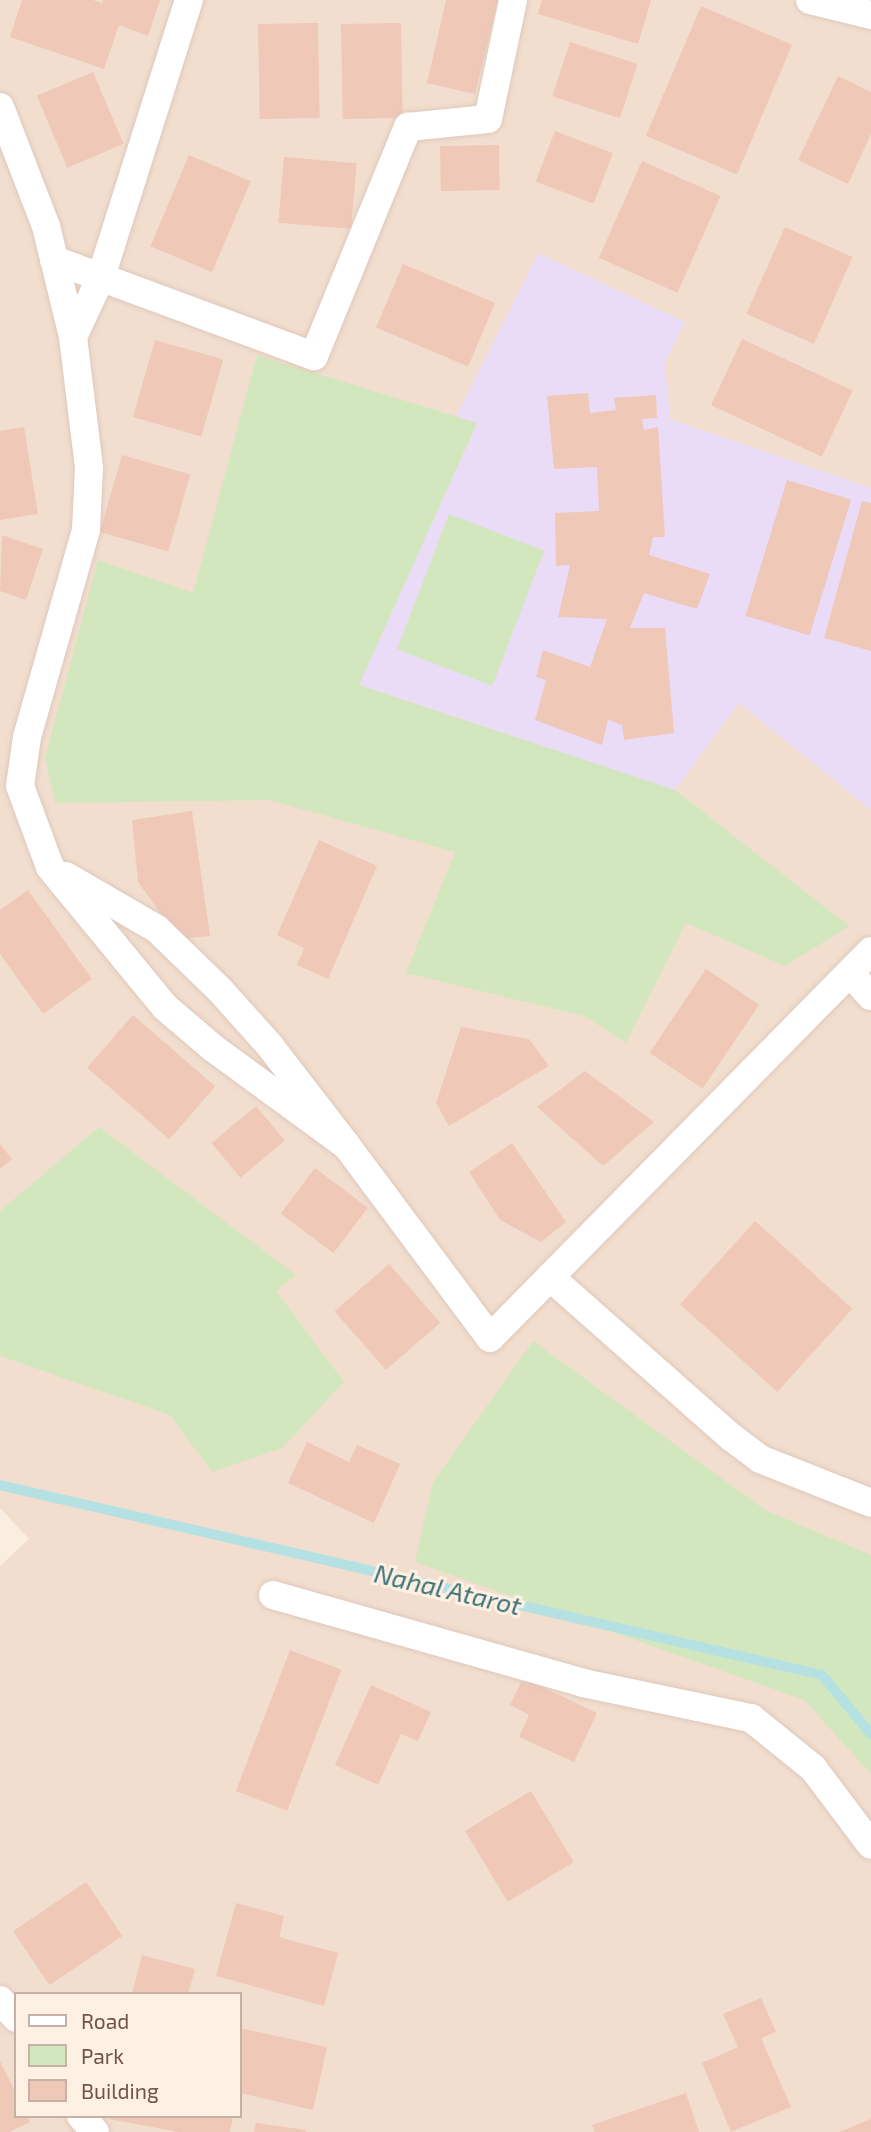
<!DOCTYPE html>
<html>
<head>
<meta charset="utf-8">
<style>
  body { margin:0 }
  #map { position:relative; width:871px; height:2132px; overflow:hidden; background:#fbeddf; font-family:"Exo 2",sans-serif }
  div>[style] { position:absolute }
  [style*='--x'] { left:calc(var(--x)*1px); top:calc(var(--y)*1px); width:calc(var(--w)*1px); rotate:calc(var(--a)*1deg) }
  .residential>* { inset:0; background:#f2dece }
  .education>* { inset:0; background:#eadcf7 }
  .green>* { inset:0; background:#d3e7bf; transform-origin:0 0 }
  .stream>* { height:10px; margin:-5px; padding:0 5px; transform-origin:5px; border-radius:5px; background:#b5e1e3 }
  .building>* { inset:0; background:#efc8b8; transform-origin:0 0 }
  .roads { filter:drop-shadow(0 0 2px #dec8bc) drop-shadow(0 0 2px #dec8bc) }
  .minor>* { height:28px; margin:-14px; padding:0 14px; transform-origin:14px; border-radius:14px; background:#fff }
  span { translate:-50% -50%; white-space:nowrap; text-align:center; line-height:1.15; -webkit-text-stroke:6px #fef1e4; paint-order:stroke }
  .water-label { font-size:26px; color:#3d7276; font-style:italic }
  .legend { position:absolute; left:14px; top:1992px; width:228px; height:126px; box-sizing:border-box; background:#fef1e4; border:2px solid #c5b1a6; margin:0; padding:9px 12px; list-style:none; font-size:21px; color:#705248 }
  .legend li { display:flex; align-items:center; gap:14px; height:35px }
  .legend b { width:35px; border:2px solid #c5b1a6 }
</style>
</head>
<body>
<div id="map">
  <div class="residential">
    <div style="clip-path:polygon(evenodd,0 0,871px 0,871px 2132px,0 2132px,0 1566px,29px 1539px,0 1508px,0 0,16px 1994px,240px 1994px,240px 2116px,16px 2116px,16px 1994px)"></div>
  </div>
  <div class="education">
    <div style="clip-path:polygon(538px 253px,685px 322px,665px 362px,670px 419px,871px 488px,871px 810px,739px 703px,675px 790px,359px 685px,477px 423px,456px 416px)"></div>
  </div>
  <div class="green">
    <div style="clip-path:polygon(257px 355px,477px 423px,359px 685px,675px 790px,849px 926px,785px 966px,686px 923px,626px 1043px,584px 1016px,406px 973px,455px 852px,269px 800px,55px 803px,45px 758px,98px 560px,193px 593px)"></div>
    <div style="left:449px;top:514px;width:102px;height:145px;rotate:21deg"></div>
    <div style="clip-path:polygon(99px 1127px,296px 1275px,276px 1291px,344px 1382px,282px 1448px,212px 1472px,170px 1415px,0 1356px,0 1211px)"></div>
    <div style="clip-path:polygon(533px 1341px,765px 1510px,871px 1555px,871px 1774px,804px 1700px,415px 1562px,433px 1482px)"></div>
  </div>
  <div class="stream">
    <div style="--x:0;--y:1485;--w:844;--a:13.01"></div>
    <div style="--x:822;--y:1675;--w:77;--a:50.3"></div>
  </div>
  <div class="building">
    <div style="clip-path:polygon(22px 0,93px 0,102px 3px,103px 0,160px 0,148px 36px,119px 25px,104px 69px,10px 37px)"></div>
    <div style="clip-path:polygon(446px 0,498px 0,475px 94px,427px 83px)"></div>
    <div style="clip-path:polygon(542px 0,651px 0,638px 44px,538px 14px)"></div>
    <div style="left:701px;top:6px;width:99px;height:141px;rotate:23deg"></div>
    <div style="left:318px;top:23px;width:95px;height:60px;rotate:89deg"></div>
    <div style="left:401px;top:23px;width:95px;height:60px;rotate:89deg"></div>
    <div style="left:570px;top:42px;width:71px;height:57px;rotate:18deg"></div>
    <div style="left:93px;top:72px;width:78px;height:61px;rotate:67deg"></div>
    <div style="clip-path:polygon(838px 76px,871px 92px,871px 134px,848px 184px,798px 160px)"></div>
    <div style="left:555px;top:131px;width:62px;height:54px;rotate:21deg"></div>
    <div style="left:499px;top:145px;width:45px;height:59px;rotate:89deg"></div>
    <div style="left:189px;top:155px;width:67px;height:99px;rotate:23deg"></div>
    <div style="left:284px;top:157px;width:73px;height:66px;rotate:5deg"></div>
    <div style="left:642px;top:161px;width:86px;height:106px;rotate:24deg"></div>
    <div style="left:785px;top:227px;width:74px;height:95px;rotate:24deg"></div>
    <div style="left:403px;top:264px;width:100px;height:69px;rotate:23deg"></div>
    <div style="left:742px;top:339px;width:122px;height:73px;rotate:25deg"></div>
    <div style="left:155px;top:340px;width:71px;height:80px;rotate:16deg"></div>
    <div style="clip-path:polygon(588px 393px,590px 413px,616px 410px,614px 398px,656px 395px,657px 418px,642px 419px,644px 430px,658px 427px,665px 537px,653px 537px,649px 555px,710px 574px,697px 609px,644px 593px,630px 628px,665px 628px,674px 733px,624px 740px,622px 725px,608px 720px,602px 745px,535px 720px,546px 680px,536px 677px,543px 650px,590px 667px,607px 619px,558px 617px,570px 565px,556px 566px,555px 513px,599px 511px,597px 467px,554px 469px,547px 396px)"></div>
    <div style="clip-path:polygon(24px 427px,38px 514px,0 520px,0 431px)"></div>
    <div style="left:122px;top:455px;width:71px;height:80px;rotate:16deg"></div>
    <div style="left:787px;top:480px;width:67px;height:142px;rotate:17deg"></div>
    <div style="clip-path:polygon(862px 501px,871px 503px,871px 651px,824px 638px)"></div>
    <div style="clip-path:polygon(2px 535px,43px 549px,26px 600px,0 591px)"></div>
    <div style="clip-path:polygon(192px 811px,210px 936px,179px 939px,138px 882px,132px 820px)"></div>
    <div style="clip-path:polygon(319px 840px,377px 866px,328px 979px,297px 965px,304px 948px,277px 935px)"></div>
    <div style="clip-path:polygon(28px 890px,92px 979px,43px 1014px,0 954px,0 910px)"></div>
    <div style="left:706px;top:969px;width:64px;height:101px;rotate:34deg"></div>
    <div style="left:133px;top:1015px;width:109px;height:70px;rotate:41deg"></div>
    <div style="clip-path:polygon(461px 1027px,529px 1039px,549px 1066px,449px 1126px,436px 1103px)"></div>
    <div style="clip-path:polygon(585px 1071px,654px 1122px,603px 1166px,537px 1107px)"></div>
    <div style="left:256px;top:1106px;width:45px;height:58px;rotate:50deg"></div>
    <div style="clip-path:polygon(512px 1143px,566px 1222px,541px 1242px,500px 1220px,469px 1172px)"></div>
    <div style="clip-path:polygon(0 1144px,12px 1159px,0 1169px)"></div>
    <div style="left:315px;top:1168px;width:66px;height:57px;rotate:37deg"></div>
    <div style="left:755px;top:1221px;width:131px;height:112px;rotate:42deg"></div>
    <div style="left:389px;top:1264px;width:78px;height:72px;rotate:49deg"></div>
    <div style="clip-path:polygon(307px 1442px,349px 1462px,357px 1445px,400px 1464px,374px 1523px,288px 1483px)"></div>
    <div style="left:290px;top:1650px;width:55px;height:151px;rotate:21deg"></div>
    <div style="clip-path:polygon(523px 1678px,597px 1713px,574px 1762px,519px 1737px,529px 1715px,510px 1705px)"></div>
    <div style="clip-path:polygon(371px 1685px,431px 1712px,418px 1741px,401px 1734px,378px 1785px,335px 1765px)"></div>
    <div style="left:531px;top:1791px;width:83px;height:77px;rotate:59deg"></div>
    <div style="left:86px;top:1882px;width:65px;height:88px;rotate:56deg"></div>
    <div style="clip-path:polygon(236px 1903px,284px 1916px,279px 1937px,338px 1953px,324px 2006px,216px 1976px)"></div>
    <div style="clip-path:polygon(142px 1955px,195px 1969px,188px 1994px,132px 1994px)"></div>
    <div style="clip-path:polygon(761px 1998px,776px 2032px,761px 2038px,791px 2107px,731px 2132px,702px 2063px,738px 2047px,723px 2014px)"></div>
    <div style="clip-path:polygon(240px 2028px,327px 2047px,313px 2110px,240px 2093px)"></div>
    <div style="clip-path:polygon(0 2061px,16px 2093px,16px 2116px,27px 2116px,30px 2122px,9px 2132px,0 2132px)"></div>
    <div style="clip-path:polygon(686px 2093px,699px 2132px,595px 2132px,592px 2125px)"></div>
    <div style="clip-path:polygon(109px 2116px,233px 2116px,230px 2132px,179px 2132px,109px 2119px)"></div>
    <div style="clip-path:polygon(871px 2119px,871px 2132px,839px 2132px)"></div>
    <div style="clip-path:polygon(256px 2123px,306px 2130px,306px 2132px,254px 2132px)"></div>
  </div>
  <div class="roads">
    <div class="minor">
      <div style="--x:810;--y:0;--w:63;--a:13.8"></div>
      <div style="--x:0;--y:107;--w:128;--a:68.9"></div>
      <div style="--x:46;--y:226;--w:114;--a:76.3"></div>
      <div style="--x:73;--y:337;--w:132;--a:83"></div>
      <div style="--x:89;--y:468;--w:62;--a:92.8"></div>
      <div style="--x:86;--y:530;--w:215;--a:105.9"></div>
      <div style="--x:27;--y:737;--w:49;--a:98.1"></div>
      <div style="--x:20;--y:786;--w:86;--a:69.7"></div>
      <div style="--x:50;--y:867;--w:181;--a:50.6"></div>
      <div style="--x:165;--y:1007;--w:63;--a:40.5"></div>
      <div style="--x:213;--y:1048;--w:166;--a:36.2"></div>
      <div style="--x:54;--y:260;--w:277;--a:20.3"></div>
      <div style="--x:314;--y:356;--w:248;--a:-67.7"></div>
      <div style="--x:408;--y:127;--w:80;--a:-5.7"></div>
      <div style="--x:488;--y:119;--w:122;--a:-78.1"></div>
      <div style="--x:73;--y:337;--w:66;--a:-65"></div>
      <div style="--x:101;--y:277;--w:291;--a:-72.4"></div>
      <div style="--x:66;--y:876;--w:105;--a:30.2"></div>
      <div style="--x:157;--y:929;--w:88;--a:44.1"></div>
      <div style="--x:220;--y:990;--w:75;--a:48.2"></div>
      <div style="--x:270;--y:1046;--w:126;--a:52.4"></div>
      <div style="--x:347;--y:1146;--w:239;--a:53.3"></div>
      <div style="--x:490;--y:1338;--w:543;--a:-45.45"></div>
      <div style="--x:850;--y:973;--w:31;--a:48"></div>
      <div style="--x:550;--y:1277;--w:242;--a:41.5"></div>
      <div style="--x:731;--y:1437;--w:36;--a:37"></div>
      <div style="--x:760;--y:1459;--w:119;--a:21.6"></div>
      <div style="--x:273;--y:1595;--w:322;--a:15.8"></div>
      <div style="--x:583;--y:1683;--w:172;--a:11.8"></div>
      <div style="--x:751;--y:1718;--w:80;--a:38.9"></div>
      <div style="--x:813;--y:1768;--w:96;--a:53"></div>
      <div style="--x:0;--y:2000;--w:24;--a:48"></div>
      <div style="--x:81;--y:2116;--w:21;--a:49"></div>
    </div>
  </div>
  <div class="water-label">
    <span style="left:448px;top:1589px;rotate:13deg">Nahal Atarot</span>
  </div>
  <ul class="legend">
  <li><b style="height:9px;background:#fff"></b>Road</li>
  <li><b style="height:19px;background:#d3e7bf"></b>Park</li>
  <li><b style="height:19px;background:#efc8b8"></b>Building</li>
  </ul>
</div>
</body>
</html>
